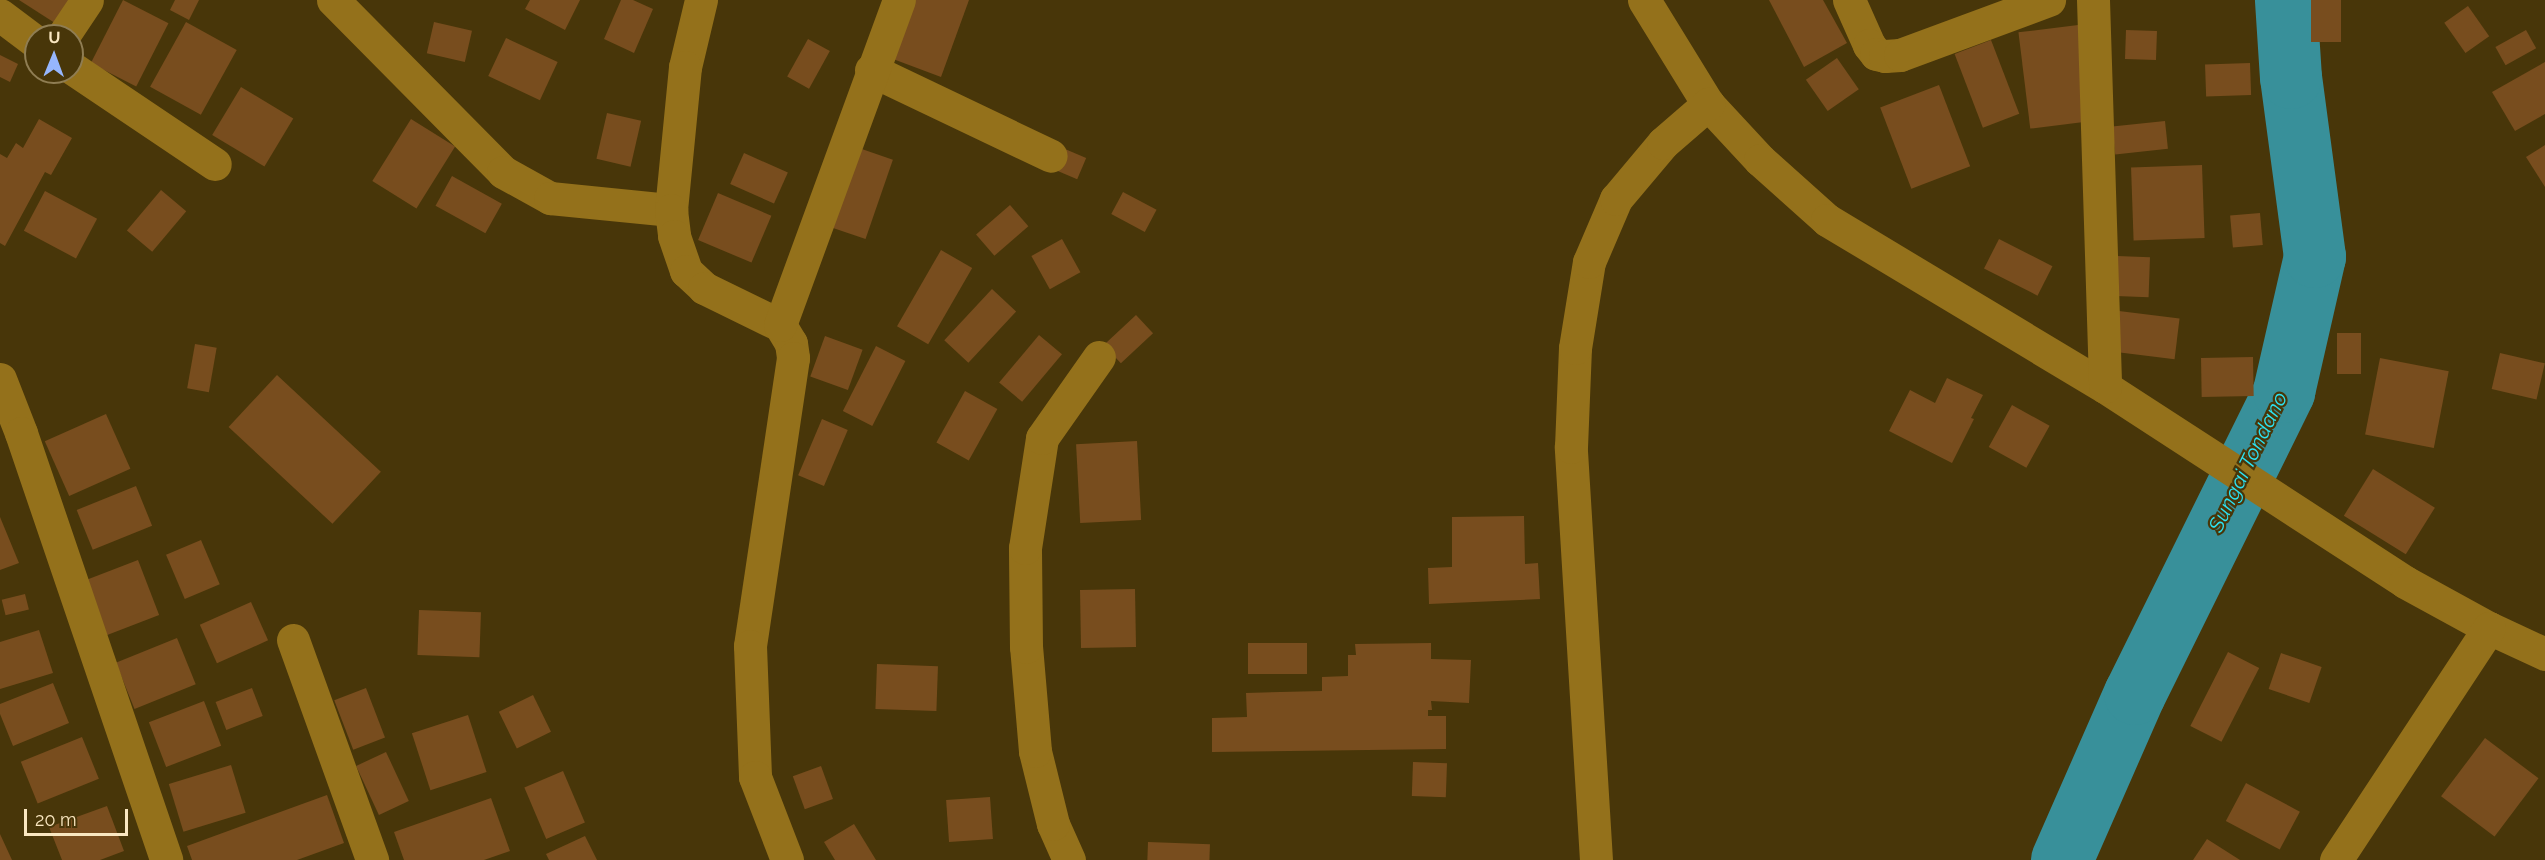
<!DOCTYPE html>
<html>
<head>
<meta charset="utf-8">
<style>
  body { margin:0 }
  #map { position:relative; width:2545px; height:860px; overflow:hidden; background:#483609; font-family:Raleway,sans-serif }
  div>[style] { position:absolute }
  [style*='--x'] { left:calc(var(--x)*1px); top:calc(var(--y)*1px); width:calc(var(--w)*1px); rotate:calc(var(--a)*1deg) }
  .river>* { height:62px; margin:-31px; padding:0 31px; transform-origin:31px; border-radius:31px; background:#38909a }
  .building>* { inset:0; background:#784d1e; transform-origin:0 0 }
  .minor>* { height:33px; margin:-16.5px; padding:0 16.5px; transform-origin:16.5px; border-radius:16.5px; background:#94711b }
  span { translate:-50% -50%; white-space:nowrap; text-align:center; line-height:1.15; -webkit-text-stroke:4.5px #483609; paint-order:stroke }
  .water-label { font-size:21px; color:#2ce2f3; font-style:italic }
  .north { position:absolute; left:24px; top:24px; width:60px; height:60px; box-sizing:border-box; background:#483609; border:2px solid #8f7d53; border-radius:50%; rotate:1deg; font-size:16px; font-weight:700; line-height:24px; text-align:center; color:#fae7c1 }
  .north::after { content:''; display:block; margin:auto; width:21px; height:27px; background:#96b6fd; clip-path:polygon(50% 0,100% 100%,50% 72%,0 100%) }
  .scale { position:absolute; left:24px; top:809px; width:104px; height:27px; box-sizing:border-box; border:3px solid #fae7c1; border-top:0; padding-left:8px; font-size:18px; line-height:21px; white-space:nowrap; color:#fae7c1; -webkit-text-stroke:4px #483609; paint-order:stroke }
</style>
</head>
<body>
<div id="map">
  <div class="river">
    <div style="--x:2062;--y:860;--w:181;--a:-66.3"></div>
    <div style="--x:2135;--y:694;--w:337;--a:-63.7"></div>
    <div style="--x:2284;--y:392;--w:139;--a:-77.1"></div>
    <div style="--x:2315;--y:257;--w:181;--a:-97.6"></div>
    <div style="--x:2291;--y:78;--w:78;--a:-93.7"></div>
  </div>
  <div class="building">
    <div style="clip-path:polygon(19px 0,75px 0,58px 25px)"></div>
    <div style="left:123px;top:0;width:51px;height:71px;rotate:27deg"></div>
    <div style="clip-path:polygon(175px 0,199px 0,189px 20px,170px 10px)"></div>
    <div style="clip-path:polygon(530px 0,580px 0,565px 30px,525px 9px)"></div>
    <div style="clip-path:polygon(621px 0,633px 0,653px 9px,634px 53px,604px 39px)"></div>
    <div style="clip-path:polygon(915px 0,969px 0,941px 77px,893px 59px)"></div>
    <div style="clip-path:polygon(1769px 0,1823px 0,1847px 43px,1804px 67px)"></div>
    <div style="left:2311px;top:0;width:30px;height:42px"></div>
    <div style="left:2468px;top:6px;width:37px;height:29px;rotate:55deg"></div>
    <div style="left:186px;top:22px;width:58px;height:74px;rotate:29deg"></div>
    <div style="left:434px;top:22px;width:39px;height:32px;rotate:13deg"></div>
    <div style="left:2078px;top:25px;width:97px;height:60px;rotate:83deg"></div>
    <div style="left:2126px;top:30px;width:31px;height:29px;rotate:2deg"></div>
    <div style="left:2526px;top:30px;width:21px;height:35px;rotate:61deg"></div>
    <div style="left:506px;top:38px;width:57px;height:42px;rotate:25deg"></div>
    <div style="left:808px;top:39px;width:25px;height:43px;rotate:29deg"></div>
    <div style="left:1991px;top:40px;width:79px;height:39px;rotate:69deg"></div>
    <div style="clip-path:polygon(0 55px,18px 64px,10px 82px,0 77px)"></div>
    <div style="left:1837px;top:58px;width:38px;height:38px;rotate:55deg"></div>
    <div style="clip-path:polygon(2545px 62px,2545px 114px,2515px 131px,2492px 92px)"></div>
    <div style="left:2250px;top:63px;width:32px;height:45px;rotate:88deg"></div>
    <div style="left:1939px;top:85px;width:87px;height:63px;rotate:69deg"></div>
    <div style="left:241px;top:87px;width:61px;height:56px;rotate:31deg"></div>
    <div style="left:607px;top:113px;width:35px;height:47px;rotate:13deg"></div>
    <div style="clip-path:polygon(39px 119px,72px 138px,51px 175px,45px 172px,5px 246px,0 243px,0 154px,7px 158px,16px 143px,23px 148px)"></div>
    <div style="left:411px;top:119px;width:52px;height:73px;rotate:32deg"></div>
    <div style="left:2165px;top:121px;width:28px;height:53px;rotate:84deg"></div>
    <div style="clip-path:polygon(2545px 145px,2545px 187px,2526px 157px)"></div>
    <div style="left:856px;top:147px;width:39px;height:84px;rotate:19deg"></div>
    <div style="left:1065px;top:149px;width:23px;height:23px;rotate:23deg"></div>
    <div style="left:744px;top:153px;width:48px;height:34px;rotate:24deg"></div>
    <div style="left:2202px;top:165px;width:73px;height:71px;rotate:88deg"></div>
    <div style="left:452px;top:176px;width:57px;height:34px;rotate:29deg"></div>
    <div style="left:161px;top:190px;width:33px;height:53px;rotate:40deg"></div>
    <div style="left:45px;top:191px;width:59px;height:45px;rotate:28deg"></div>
    <div style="left:1123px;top:192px;width:38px;height:25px;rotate:28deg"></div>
    <div style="left:718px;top:193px;width:58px;height:51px;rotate:23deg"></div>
    <div style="left:1010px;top:205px;width:28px;height:45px;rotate:49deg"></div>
    <div style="left:2260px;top:213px;width:32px;height:30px;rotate:85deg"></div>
    <div style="left:1062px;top:239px;width:38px;height:35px;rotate:61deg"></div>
    <div style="left:1999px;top:239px;width:60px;height:33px;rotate:27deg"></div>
    <div style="left:941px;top:250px;width:36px;height:88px;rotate:30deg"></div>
    <div style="left:2117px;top:256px;width:33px;height:40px;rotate:2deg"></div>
    <div style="left:992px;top:289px;width:33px;height:70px;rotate:43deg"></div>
    <div style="left:2119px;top:311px;width:61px;height:41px;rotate:7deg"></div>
    <div style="left:1136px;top:315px;width:25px;height:44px;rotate:47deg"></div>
    <div style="left:2337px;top:333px;width:24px;height:41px"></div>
    <div style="left:1039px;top:335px;width:30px;height:62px;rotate:40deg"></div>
    <div style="left:825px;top:336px;width:40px;height:43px;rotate:20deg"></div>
    <div style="left:195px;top:344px;width:22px;height:45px;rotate:10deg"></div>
    <div style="left:876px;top:346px;width:33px;height:73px;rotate:27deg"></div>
    <div style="left:2500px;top:353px;width:46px;height:37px;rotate:13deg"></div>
    <div style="left:2253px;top:357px;width:39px;height:52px;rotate:89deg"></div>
    <div style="left:2380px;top:358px;width:70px;height:78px;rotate:11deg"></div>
    <div style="left:277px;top:375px;width:142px;height:71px;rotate:43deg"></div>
    <div style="clip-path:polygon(1947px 378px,1983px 395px,1971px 418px,1974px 419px,1952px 463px,1889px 431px,1910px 390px,1935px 403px)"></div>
    <div style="left:965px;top:391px;width:37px;height:59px;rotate:29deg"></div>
    <div style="left:2012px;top:405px;width:43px;height:48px;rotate:29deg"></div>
    <div style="left:106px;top:414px;width:60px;height:67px;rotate:66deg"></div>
    <div style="left:822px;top:419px;width:28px;height:61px;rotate:23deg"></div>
    <div style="left:1137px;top:441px;width:79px;height:61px;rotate:87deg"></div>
    <div style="left:2373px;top:469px;width:73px;height:55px;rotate:32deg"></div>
    <div style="left:136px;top:486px;width:43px;height:64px;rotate:68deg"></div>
    <div style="clip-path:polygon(1524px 516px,1525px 564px,1538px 563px,1540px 599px,1429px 604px,1428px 568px,1452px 567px,1452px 517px)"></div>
    <div style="clip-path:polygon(0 517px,19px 563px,0 570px)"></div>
    <div style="left:201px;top:540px;width:48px;height:38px;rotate:67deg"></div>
    <div style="left:138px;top:560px;width:59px;height:57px;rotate:69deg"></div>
    <div style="left:1135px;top:589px;width:58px;height:55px;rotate:89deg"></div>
    <div style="left:25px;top:594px;width:16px;height:24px;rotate:76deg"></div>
    <div style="left:251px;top:602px;width:42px;height:56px;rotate:66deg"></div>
    <div style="left:419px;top:610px;width:62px;height:45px;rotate:2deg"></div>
    <div style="clip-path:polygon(39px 630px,53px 673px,0 689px,0 642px)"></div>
    <div style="left:177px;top:638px;width:50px;height:66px;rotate:68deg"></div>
    <div style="left:1248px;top:643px;width:59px;height:31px"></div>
    <div style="clip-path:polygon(1431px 643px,1431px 659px,1471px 660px,1469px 703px,1431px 701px,1432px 710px,1428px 710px,1428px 716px,1446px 716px,1446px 749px,1212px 752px,1212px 718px,1247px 717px,1246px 693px,1322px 691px,1322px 677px,1348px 676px,1348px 655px,1356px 655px,1355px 644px)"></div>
    <div style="left:2228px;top:652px;width:35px;height:83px;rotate:27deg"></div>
    <div style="left:2281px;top:653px;width:43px;height:38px;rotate:19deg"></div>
    <div style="left:877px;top:664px;width:61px;height:45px;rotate:2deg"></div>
    <div style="clip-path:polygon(53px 683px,69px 723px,13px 746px,0 714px,0 704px)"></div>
    <div style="left:252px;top:688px;width:30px;height:39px;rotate:69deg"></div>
    <div style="left:366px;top:688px;width:53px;height:34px;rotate:69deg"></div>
    <div style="left:533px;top:695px;width:41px;height:38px;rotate:64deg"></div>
    <div style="left:204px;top:701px;width:48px;height:59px;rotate:69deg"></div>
    <div style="left:468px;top:715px;width:60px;height:59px;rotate:72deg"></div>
    <div style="left:82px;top:737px;width:45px;height:66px;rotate:68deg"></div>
    <div style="left:2485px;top:738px;width:67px;height:73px;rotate:37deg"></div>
    <div style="left:386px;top:752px;width:54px;height:33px;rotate:65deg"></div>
    <div style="left:1413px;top:762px;width:34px;height:34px;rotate:2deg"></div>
    <div style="left:231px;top:765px;width:50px;height:65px;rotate:73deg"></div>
    <div style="left:821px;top:766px;width:35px;height:30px;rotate:70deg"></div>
    <div style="left:563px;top:771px;width:56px;height:42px;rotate:67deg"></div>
    <div style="left:2246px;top:783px;width:61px;height:43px;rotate:28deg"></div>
    <div style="clip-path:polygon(327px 795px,344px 843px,297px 860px,192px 860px,187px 846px)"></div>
    <div style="left:990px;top:797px;width:42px;height:44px;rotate:86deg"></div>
    <div style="clip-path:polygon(491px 798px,510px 851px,484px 860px,404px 860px,394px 832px)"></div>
    <div style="clip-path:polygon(107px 806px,124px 851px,100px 860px,62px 860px,49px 827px)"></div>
    <div style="clip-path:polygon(854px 824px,876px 860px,835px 860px,824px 842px)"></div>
    <div style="clip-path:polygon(0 834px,12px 860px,0 860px)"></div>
    <div style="clip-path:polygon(585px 836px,597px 860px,549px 860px,546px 854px)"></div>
    <div style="clip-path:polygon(2207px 839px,2240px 860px,2193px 860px)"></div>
    <div style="left:1148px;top:842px;width:62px;height:18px;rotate:2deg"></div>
  </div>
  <div class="minor">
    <div style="--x:333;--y:0;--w:242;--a:45.3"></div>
    <div style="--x:503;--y:172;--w:54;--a:29"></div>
    <div style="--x:550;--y:198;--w:122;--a:5.7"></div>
    <div style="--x:701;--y:0;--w:69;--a:103.4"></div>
    <div style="--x:685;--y:67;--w:144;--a:95.6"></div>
    <div style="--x:671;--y:210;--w:26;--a:83"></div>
    <div style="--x:674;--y:236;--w:37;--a:71"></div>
    <div style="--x:686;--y:271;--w:25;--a:43"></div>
    <div style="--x:704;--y:288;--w:85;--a:26"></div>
    <div style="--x:780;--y:325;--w:21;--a:59"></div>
    <div style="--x:791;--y:343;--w:15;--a:82"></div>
    <div style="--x:793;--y:358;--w:291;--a:98.5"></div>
    <div style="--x:750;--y:646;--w:131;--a:87.8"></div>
    <div style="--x:755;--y:777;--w:89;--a:68.9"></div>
    <div style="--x:1644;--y:0;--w:122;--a:58.4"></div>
    <div style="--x:1708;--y:104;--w:76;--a:47.1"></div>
    <div style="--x:1760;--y:160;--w:90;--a:41.8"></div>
    <div style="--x:1827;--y:220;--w:324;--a:31"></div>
    <div style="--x:2105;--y:387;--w:358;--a:33"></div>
    <div style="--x:2405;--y:582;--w:96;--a:28.7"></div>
    <div style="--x:2489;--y:628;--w:62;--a:24.9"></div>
    <div style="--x:1849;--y:0;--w:49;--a:66"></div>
    <div style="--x:1869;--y:45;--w:11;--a:52"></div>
    <div style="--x:1876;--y:54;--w:9;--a:13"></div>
    <div style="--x:1885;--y:56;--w:15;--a:-4"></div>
    <div style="--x:1900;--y:55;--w:159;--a:-20.3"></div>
    <div style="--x:2093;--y:0;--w:387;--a:88.2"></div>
    <div style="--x:0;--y:15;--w:45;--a:36.9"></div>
    <div style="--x:63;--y:36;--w:43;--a:-56.3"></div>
    <div style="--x:72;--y:68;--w:172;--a:33.9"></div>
    <div style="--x:871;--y:70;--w:199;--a:25.5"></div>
    <div style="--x:780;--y:325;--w:346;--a:-69.9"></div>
    <div style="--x:0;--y:379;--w:58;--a:68.7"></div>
    <div style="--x:21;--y:433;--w:451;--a:71.2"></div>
    <div style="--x:293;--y:640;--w:234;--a:70.2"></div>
    <div style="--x:1069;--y:860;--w:39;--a:-114"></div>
    <div style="--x:1053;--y:824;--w:75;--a:-103.9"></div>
    <div style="--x:1035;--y:751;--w:104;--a:-94.9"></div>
    <div style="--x:1026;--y:647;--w:99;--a:-90.6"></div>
    <div style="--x:1025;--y:548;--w:111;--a:-81.2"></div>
    <div style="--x:1042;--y:438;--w:99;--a:-54.9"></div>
    <div style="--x:1596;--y:860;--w:414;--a:-93.5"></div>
    <div style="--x:1571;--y:447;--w:99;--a:-87.7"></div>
    <div style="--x:1575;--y:348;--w:87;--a:-80.8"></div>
    <div style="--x:1589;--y:262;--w:69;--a:-66.8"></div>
    <div style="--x:1616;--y:199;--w:73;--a:-50"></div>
    <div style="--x:1663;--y:143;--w:60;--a:-40.9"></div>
    <div style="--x:2336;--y:860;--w:278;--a:-56.6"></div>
  </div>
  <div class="water-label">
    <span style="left:2248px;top:462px;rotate:-64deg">Sungai Tondano</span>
  </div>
  <div class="north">U</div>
  <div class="scale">20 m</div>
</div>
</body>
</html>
